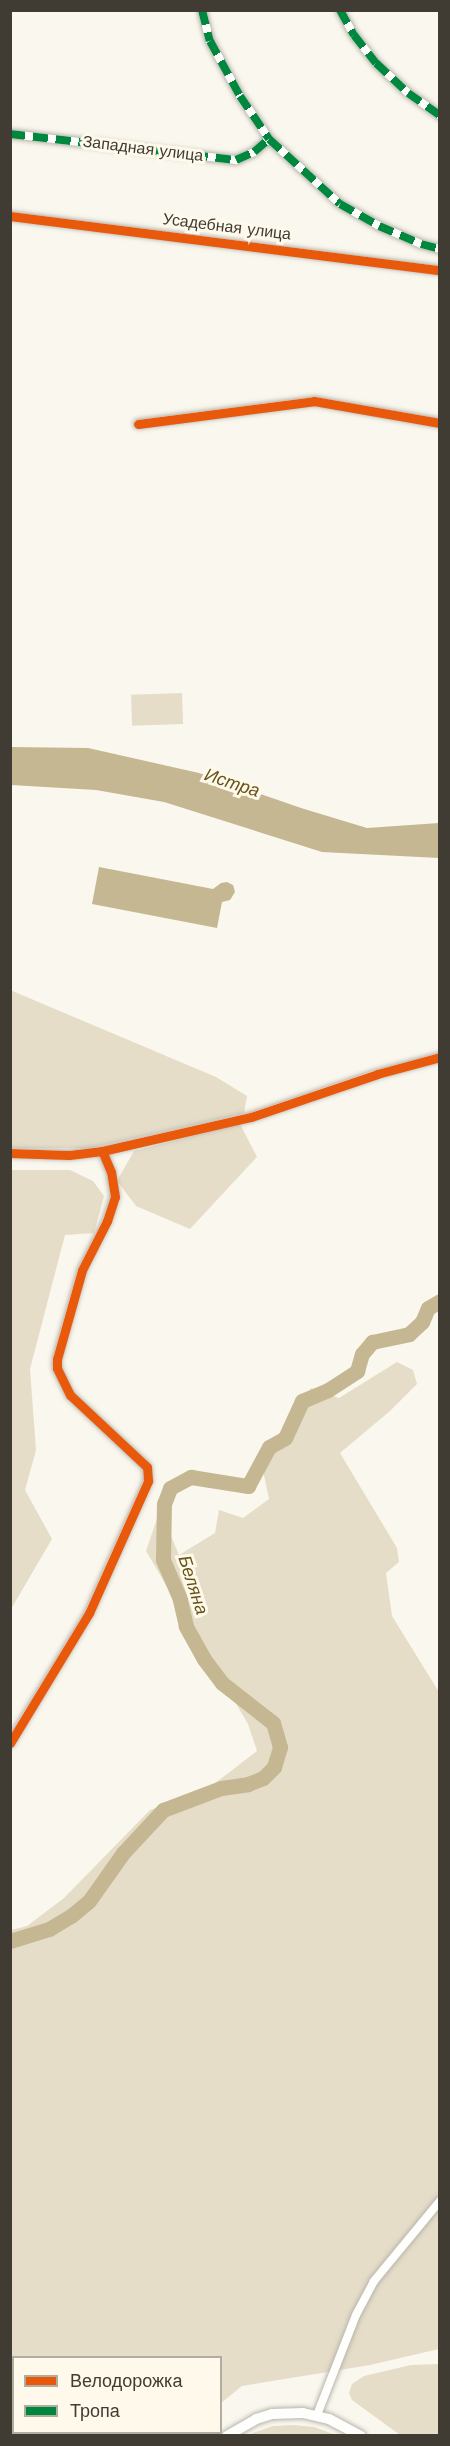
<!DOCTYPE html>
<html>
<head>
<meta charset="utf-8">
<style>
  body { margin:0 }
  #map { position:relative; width:450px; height:2446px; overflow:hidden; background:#faf7ee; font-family:"Work Sans",sans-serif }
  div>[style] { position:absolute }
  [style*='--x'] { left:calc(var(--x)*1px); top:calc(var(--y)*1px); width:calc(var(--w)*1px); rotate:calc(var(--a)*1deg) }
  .green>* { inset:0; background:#e5ddc8; transform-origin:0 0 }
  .water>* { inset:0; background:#c5b792 }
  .river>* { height:15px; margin:-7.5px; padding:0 7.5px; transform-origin:7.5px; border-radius:7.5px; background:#c5b792 }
  .roads { filter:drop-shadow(0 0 2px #b8b5ad) drop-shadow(0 0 2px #b8b5ad) }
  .street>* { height:8px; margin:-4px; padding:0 4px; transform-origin:4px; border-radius:4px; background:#fefefc }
  .secondary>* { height:10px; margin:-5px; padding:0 5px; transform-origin:5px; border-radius:5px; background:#fefefc }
  .quiet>* { height:8px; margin-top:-4px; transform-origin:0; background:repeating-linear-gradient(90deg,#00873e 0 15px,transparent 0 23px) }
  .cycleway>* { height:9px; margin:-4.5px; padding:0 4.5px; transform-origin:4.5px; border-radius:4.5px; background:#e8590c }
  span { translate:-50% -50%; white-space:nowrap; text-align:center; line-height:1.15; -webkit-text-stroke:6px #fef9ea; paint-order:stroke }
  .street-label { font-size:16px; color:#403c33 }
  .water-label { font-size:18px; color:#665318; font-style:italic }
  .frame { position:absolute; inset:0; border:12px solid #403c33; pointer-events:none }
  .legend { position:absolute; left:12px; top:2356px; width:210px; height:78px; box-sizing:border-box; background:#fef9ea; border:2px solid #b2ada1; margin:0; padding:8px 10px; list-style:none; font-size:18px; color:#403c33 }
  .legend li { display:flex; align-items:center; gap:12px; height:30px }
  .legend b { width:30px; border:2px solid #b2ada1 }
</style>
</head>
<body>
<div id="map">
  <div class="green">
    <div style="left:182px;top:693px;width:31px;height:51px;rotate:88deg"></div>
    <div style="clip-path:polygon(10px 990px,216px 1077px,247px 1096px,244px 1113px,89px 1148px,11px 1148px)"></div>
    <div style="clip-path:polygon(240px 1124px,257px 1157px,190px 1229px,136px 1206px,117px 1181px,134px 1151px)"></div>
    <div style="clip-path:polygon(11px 1170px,70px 1170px,93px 1181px,104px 1196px,94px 1233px,65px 1235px,30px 1369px,36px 1450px,25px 1490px,52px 1539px,11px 1609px)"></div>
    <div style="clip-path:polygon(397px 1362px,413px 1370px,417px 1384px,390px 1411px,340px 1453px,397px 1548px,399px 1562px,386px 1573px,392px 1616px,439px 1692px,439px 2349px,370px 2365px,242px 2386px,221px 2403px,220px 2358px,14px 2358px,14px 2432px,182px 2433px,178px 2436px,11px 2436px,11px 1930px,27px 1926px,64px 1898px,150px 1810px,205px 1791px,257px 1751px,248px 1724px,146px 1551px,160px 1510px,179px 1555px,215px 1533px,219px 1510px,243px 1518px,269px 1499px,261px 1461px,311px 1388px,339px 1398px)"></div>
    <div style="clip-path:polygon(439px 2364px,439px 2435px,400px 2435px,352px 2400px,349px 2393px,352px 2384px,364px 2376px,411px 2365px)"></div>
    <div style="clip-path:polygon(294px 2425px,314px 2427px,336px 2435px,248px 2435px,273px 2426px)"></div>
  </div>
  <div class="water">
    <div style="clip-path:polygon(11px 747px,88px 748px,199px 773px,301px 808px,367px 828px,439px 823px,439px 858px,322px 852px,164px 802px,96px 790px,11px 785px)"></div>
    <div style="clip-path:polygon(99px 867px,213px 889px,221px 883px,227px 882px,233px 885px,235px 892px,230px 900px,222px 902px,217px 928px,92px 904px)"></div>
  </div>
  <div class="river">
    <div style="--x:10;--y:1941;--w:41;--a:-17.1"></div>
    <div style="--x:49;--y:1929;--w:26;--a:-31"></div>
    <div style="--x:71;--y:1916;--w:23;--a:-40"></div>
    <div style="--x:89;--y:1901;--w:59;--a:-54.7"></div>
    <div style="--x:123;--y:1853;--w:59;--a:-47.1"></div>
    <div style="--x:163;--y:1810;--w:62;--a:-20.8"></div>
    <div style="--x:221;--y:1788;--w:27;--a:-8"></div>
    <div style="--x:248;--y:1784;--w:16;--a:-22"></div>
    <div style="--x:263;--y:1778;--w:16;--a:-45"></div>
    <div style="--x:274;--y:1767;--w:21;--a:-73"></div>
    <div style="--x:280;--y:1747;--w:25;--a:-106"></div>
    <div style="--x:273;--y:1723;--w:65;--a:-141.9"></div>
    <div style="--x:222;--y:1683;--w:30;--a:-127"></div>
    <div style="--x:204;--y:1659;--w:38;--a:-119"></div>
    <div style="--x:186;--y:1626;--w:28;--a:-103"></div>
    <div style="--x:180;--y:1599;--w:43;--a:-113.6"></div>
    <div style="--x:163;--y:1560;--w:56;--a:-89"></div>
    <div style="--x:164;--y:1504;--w:17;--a:-69"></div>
    <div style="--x:170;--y:1488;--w:24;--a:-28"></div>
    <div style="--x:191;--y:1477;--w:58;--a:9"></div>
    <div style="--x:248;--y:1486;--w:44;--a:-61.7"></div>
    <div style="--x:269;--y:1447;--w:18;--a:-29"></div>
    <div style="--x:285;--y:1438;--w:41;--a:-65.3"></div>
    <div style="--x:302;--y:1401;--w:28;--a:-23"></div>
    <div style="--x:328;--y:1390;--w:35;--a:-33"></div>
    <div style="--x:357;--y:1371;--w:18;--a:-74"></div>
    <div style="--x:362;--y:1354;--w:16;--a:-50"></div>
    <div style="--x:372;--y:1342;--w:38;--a:-12"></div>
    <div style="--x:409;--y:1334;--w:18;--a:-43"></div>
    <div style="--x:422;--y:1322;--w:15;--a:-67"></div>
    <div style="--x:428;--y:1308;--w:14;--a:-30"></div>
  </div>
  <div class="roads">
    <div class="street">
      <div style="--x:202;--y:10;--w:32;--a:76"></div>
      <div style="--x:210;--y:41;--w:63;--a:61.4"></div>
      <div style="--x:240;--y:96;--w:52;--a:56"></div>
      <div style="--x:269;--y:139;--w:96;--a:42.5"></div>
      <div style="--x:340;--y:204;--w:45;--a:29.4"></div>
      <div style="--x:379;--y:226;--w:46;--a:23.2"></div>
      <div style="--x:421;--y:244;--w:20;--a:15"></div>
      <div style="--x:340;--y:10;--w:29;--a:61"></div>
      <div style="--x:354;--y:35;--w:36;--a:52"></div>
      <div style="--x:376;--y:63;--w:44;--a:43.2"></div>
      <div style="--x:408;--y:93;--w:39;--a:35"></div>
      <div style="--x:10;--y:134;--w:227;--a:6.6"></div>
      <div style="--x:236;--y:160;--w:20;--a:-24"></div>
      <div style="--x:254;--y:152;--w:20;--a:-41"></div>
      <div style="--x:10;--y:216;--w:433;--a:7.2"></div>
      <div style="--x:138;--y:424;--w:177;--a:-7.4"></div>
      <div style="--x:314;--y:401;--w:128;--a:9.9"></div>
      <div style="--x:10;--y:1153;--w:59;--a:1.9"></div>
      <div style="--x:69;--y:1155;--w:33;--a:-7"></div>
      <div style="--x:102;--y:1151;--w:153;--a:-12.9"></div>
      <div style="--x:251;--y:1117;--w:133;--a:-18.8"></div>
      <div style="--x:377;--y:1074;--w:65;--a:-15.1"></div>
      <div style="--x:10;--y:1743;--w:152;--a:-58.7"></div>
      <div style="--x:89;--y:1613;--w:145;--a:-65.9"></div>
      <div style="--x:148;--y:1481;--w:14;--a:-94"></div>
      <div style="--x:147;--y:1467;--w:105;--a:-136.9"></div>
      <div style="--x:70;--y:1395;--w:30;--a:-116"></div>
      <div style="--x:57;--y:1368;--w:9;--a:-90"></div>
      <div style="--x:57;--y:1359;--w:92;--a:-74.3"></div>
      <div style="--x:82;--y:1270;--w:55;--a:-63"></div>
      <div style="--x:107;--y:1221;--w:25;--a:-72"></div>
      <div style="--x:115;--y:1197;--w:25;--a:-99"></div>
      <div style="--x:111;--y:1172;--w:23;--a:-113"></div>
      <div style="--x:317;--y:2415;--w:107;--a:-68.7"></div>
      <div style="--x:356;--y:2315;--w:38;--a:-62"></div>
      <div style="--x:374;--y:2281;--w:104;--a:-50.5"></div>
    </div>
    <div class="secondary">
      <div style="--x:227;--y:2436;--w:34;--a:-30"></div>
      <div style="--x:256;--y:2419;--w:17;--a:-17"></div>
      <div style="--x:272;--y:2414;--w:31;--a:-2"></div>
      <div style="--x:303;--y:2413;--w:27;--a:13"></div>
      <div style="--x:329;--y:2419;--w:36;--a:28"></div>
    </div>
  </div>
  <div class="quiet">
    <div style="--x:202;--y:10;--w:32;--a:76"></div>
    <div style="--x:210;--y:41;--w:63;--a:61.4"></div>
    <div style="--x:240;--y:96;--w:52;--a:56"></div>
    <div style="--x:269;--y:139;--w:96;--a:42.5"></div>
    <div style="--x:340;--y:204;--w:45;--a:29.4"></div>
    <div style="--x:379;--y:226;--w:46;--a:23.2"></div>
    <div style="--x:421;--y:244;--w:20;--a:15"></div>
    <div style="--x:340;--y:10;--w:29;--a:61"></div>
    <div style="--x:354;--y:35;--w:36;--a:52"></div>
    <div style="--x:376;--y:63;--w:44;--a:43.2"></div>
    <div style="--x:408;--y:93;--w:39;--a:35"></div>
    <div style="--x:10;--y:134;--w:227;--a:6.6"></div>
    <div style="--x:236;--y:160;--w:20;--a:-24"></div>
    <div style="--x:254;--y:152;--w:20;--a:-41"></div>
  </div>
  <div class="cycleway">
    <div style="--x:10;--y:216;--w:433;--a:7.2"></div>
    <div style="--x:138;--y:424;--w:177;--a:-7.4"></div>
    <div style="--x:314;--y:401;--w:128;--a:9.9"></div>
    <div style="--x:10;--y:1153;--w:59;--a:1.9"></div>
    <div style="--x:69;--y:1155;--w:33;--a:-7"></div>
    <div style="--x:102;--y:1151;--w:153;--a:-12.9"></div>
    <div style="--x:251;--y:1117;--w:133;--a:-18.8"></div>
    <div style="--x:377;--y:1074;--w:65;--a:-15.1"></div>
    <div style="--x:10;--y:1743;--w:152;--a:-58.7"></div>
    <div style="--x:89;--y:1613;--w:145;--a:-65.9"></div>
    <div style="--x:148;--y:1481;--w:14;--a:-94"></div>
    <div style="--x:147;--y:1467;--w:105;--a:-136.9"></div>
    <div style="--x:70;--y:1395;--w:30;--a:-116"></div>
    <div style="--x:57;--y:1368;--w:9;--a:-90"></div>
    <div style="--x:57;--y:1359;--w:92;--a:-74.3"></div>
    <div style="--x:82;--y:1270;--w:55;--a:-63"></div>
    <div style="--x:107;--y:1221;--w:25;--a:-72"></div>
    <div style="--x:115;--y:1197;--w:25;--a:-99"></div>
    <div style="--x:111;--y:1172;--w:23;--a:-113"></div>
  </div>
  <div class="street-label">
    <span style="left:143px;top:149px;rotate:7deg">Западная улица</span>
    <span style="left:227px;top:227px;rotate:7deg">Усадебная улица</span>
  </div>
  <div class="water-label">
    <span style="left:232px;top:783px;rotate:18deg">Истра</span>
    <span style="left:193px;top:1585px;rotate:72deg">Беляна</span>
  </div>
  <div class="frame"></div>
  <ul class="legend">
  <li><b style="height:8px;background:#e8590c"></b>Велодорожка</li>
  <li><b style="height:8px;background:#00873e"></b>Тропа</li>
  </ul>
</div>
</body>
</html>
